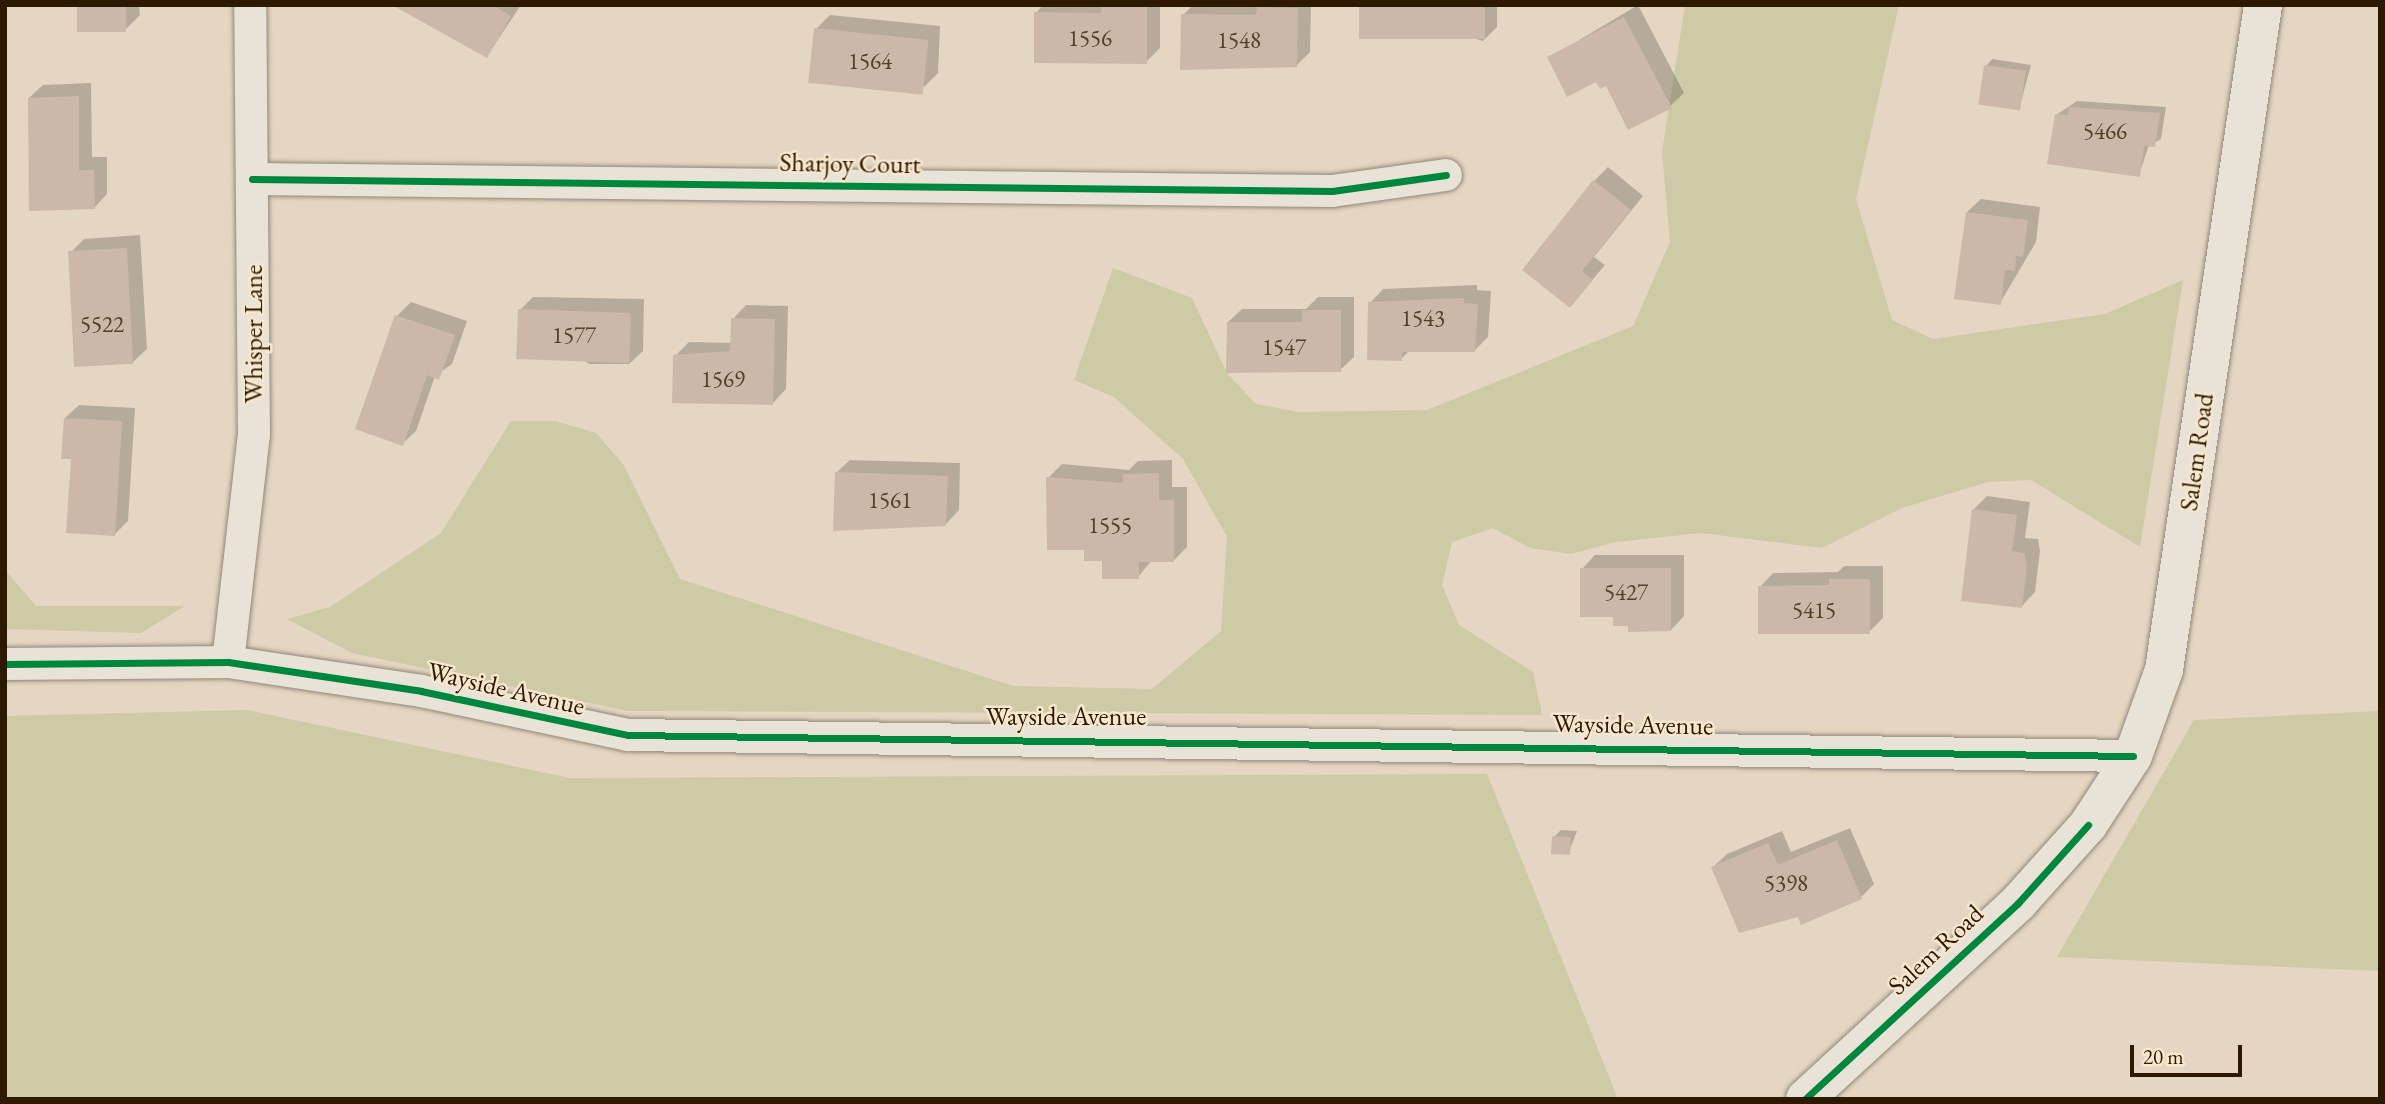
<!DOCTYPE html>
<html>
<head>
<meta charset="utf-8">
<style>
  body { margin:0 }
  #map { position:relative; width:2385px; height:1104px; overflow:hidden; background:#e4d6c2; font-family:"EB Garamond",serif }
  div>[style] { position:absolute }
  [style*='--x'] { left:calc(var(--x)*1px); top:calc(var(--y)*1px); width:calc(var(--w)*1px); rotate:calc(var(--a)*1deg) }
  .green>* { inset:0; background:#cdcaa5 }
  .shadow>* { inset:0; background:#0003 }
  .building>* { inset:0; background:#ccb8a9; transform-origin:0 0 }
  .roads { filter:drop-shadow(0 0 2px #928779) drop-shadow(0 0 2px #928779) }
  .street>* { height:32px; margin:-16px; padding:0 16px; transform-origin:16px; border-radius:16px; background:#e9e2d7 }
  .secondary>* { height:38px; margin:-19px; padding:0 19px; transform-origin:19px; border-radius:19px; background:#e9e2d7 }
  .cycleway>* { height:7px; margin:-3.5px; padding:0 3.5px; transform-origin:3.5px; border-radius:3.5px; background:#00873e }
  span { translate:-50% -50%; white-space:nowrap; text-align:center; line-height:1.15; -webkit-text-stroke:5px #f7e7ce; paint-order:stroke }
  .number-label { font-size:23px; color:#54412a }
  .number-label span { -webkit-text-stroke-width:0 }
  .street-label { font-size:26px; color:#2c1900 }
  .frame { position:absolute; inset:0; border:7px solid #2c1900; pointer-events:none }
  .scale { position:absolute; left:2130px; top:1045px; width:112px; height:32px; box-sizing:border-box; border:4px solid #2c1900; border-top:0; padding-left:9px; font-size:21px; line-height:24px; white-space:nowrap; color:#2c1900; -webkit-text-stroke:5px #f7e7ce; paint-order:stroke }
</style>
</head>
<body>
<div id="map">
  <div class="green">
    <div style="clip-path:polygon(1685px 5px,1899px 5px,1856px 199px,1892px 320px,1933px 339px,2105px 314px,2183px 280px,2140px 547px,2031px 480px,1988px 482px,1902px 508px,1822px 548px,1701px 533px,1616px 542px,1571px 554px,1530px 548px,1493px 528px,1452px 542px,1442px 585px,1459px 625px,1533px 672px,1542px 715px,628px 711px,352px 653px,287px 619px,330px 607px,441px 533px,511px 421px,556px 421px,596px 433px,623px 464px,680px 579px,1013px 686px,1152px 689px,1221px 631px,1227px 537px,1183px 459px,1114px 397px,1074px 380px,1113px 268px,1192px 298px,1227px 373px,1256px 404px,1299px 412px,1427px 410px,1633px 326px,1670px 242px,1662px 152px)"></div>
    <div style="clip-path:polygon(5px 570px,36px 606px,185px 606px,141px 633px,5px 629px)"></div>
    <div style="clip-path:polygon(247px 710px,570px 778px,1487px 774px,1618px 1099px,5px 1099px,5px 716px)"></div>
    <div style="clip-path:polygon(2380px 711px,2380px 971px,2057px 957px,2194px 720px)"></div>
  </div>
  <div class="shadow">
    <div style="clip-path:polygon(79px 5px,139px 5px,140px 15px,126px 29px)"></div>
    <div style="clip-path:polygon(396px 5px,521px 5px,487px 56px)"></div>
    <div style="clip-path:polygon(1043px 5px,1160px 5px,1160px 48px,1146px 62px,1036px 13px)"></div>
    <div style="clip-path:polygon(1193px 5px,1311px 5px,1310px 52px,1297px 65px,1183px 15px)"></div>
    <div style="clip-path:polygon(1360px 5px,1497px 5px,1497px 27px,1483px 41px)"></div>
    <div style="clip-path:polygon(1638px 5px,1684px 93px,1670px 106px,1549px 58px)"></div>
    <div style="clip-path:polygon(830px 15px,940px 26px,938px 73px,924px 87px,816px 29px)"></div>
    <div style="clip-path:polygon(1992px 59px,2031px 65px,2019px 109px,1986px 66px)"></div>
    <div style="clip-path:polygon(91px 83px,92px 157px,107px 157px,107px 194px,94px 208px,29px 98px,43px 85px)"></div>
    <div style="clip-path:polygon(2077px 101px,2166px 107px,2161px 139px,2149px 145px,2139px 175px,2056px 115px)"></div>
    <div style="clip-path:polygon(1608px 167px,1643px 196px,1594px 257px,1605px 265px,1570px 306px,1594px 181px)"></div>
    <div style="clip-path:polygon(1981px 199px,2040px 207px,2036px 242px,2000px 303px,1967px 212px)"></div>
    <div style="clip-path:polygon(140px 235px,147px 349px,133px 362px,70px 253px,84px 239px)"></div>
    <div style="clip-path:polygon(1477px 285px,1477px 290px,1491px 291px,1488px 337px,1474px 351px,1410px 350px,1401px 359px,1370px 303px,1383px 289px)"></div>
    <div style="clip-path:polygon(533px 297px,644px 299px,643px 351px,629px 364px,589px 364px,520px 310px)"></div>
    <div style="clip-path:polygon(1318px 297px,1354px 297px,1354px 357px,1340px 370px,1228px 322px,1242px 309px,1306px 309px)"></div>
    <div style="clip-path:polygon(411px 302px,467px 321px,452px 364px,435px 376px,416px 431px,402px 444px,357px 428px,397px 316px)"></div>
    <div style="clip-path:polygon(746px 305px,788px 306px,786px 389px,773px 403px,675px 356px,689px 342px,732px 343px,733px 319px)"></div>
    <div style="clip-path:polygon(79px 405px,135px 408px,128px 521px,114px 535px,73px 457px,65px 418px)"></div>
    <div style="clip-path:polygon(850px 460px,960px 463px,959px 510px,946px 524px,835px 529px,836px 473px)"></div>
    <div style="clip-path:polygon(1172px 460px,1172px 487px,1187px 487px,1187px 547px,1174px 560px,1152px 560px,1138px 577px,1086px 548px,1048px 478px,1062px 464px,1129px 470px,1138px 461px)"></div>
    <div style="clip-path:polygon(1987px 496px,2030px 502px,2025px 538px,2038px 539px,2040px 551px,2035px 592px,2022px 606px,1973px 510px)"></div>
    <div style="clip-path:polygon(1595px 555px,1684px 555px,1684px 616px,1671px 630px,1614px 615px,1582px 569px)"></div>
    <div style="clip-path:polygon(1844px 566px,1883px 566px,1883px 618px,1869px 632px,1760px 587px,1773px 573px,1838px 572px)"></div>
    <div style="clip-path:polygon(1850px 828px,1874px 884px,1861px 897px,1713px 867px,1727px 854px,1782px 831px,1791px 852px)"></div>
    <div style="clip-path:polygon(1561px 830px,1577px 831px,1569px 852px,1554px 837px)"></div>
  </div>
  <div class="building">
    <div style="left:77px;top:5px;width:49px;height:27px"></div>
    <div style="clip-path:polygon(392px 5px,492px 5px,511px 16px,487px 58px)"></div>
    <div style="left:1359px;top:5px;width:126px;height:34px"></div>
    <div style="clip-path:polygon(1101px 6px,1147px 6px,1147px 64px,1034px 63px,1034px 12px,1101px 13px)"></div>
    <div style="clip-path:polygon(1257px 7px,1298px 8px,1297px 67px,1180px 70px,1181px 14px,1256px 15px)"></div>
    <div style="clip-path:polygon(1624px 17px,1672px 108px,1628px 130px,1606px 86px,1600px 89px,1596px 82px,1567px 97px,1547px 57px)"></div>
    <div style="left:814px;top:28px;width:115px;height:55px;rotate:6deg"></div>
    <div style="left:1984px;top:65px;width:42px;height:40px;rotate:8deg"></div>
    <div style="clip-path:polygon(79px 96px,79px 170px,94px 170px,95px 209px,29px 211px,28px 98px)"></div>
    <div style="clip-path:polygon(2069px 107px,2160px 113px,2155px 147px,2144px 146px,2140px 177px,2047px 164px,2055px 114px,2068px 115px)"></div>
    <div style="clip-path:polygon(1593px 180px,1631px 210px,1582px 271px,1593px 280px,1570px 308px,1522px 270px)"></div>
    <div style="clip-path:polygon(1966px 212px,2028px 220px,2023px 257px,2016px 256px,2015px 271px,2005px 270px,2001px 305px,1954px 299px)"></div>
    <div style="left:127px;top:248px;width:116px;height:59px;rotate:87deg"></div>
    <div style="clip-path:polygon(1464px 298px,1464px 303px,1478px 304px,1475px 352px,1402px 352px,1402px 361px,1367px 360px,1368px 302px)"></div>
    <div style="left:518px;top:309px;width:113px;height:50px;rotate:2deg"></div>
    <div style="clip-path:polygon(1302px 310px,1341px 310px,1341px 372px,1226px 373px,1227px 322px,1302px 322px)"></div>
    <div style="clip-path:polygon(395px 315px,455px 335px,439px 380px,427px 375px,403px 446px,355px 429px)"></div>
    <div style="clip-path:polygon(731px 318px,775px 319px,773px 405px,672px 403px,673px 355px,730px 351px)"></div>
    <div style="clip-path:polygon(64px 418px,122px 421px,115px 536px,66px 533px,71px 459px,61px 459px)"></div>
    <div style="clip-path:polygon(835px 472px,948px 476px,946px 526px,833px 531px)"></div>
    <div style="clip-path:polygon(1159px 473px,1159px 500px,1174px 500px,1174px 562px,1139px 562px,1139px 579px,1102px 579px,1102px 561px,1084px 561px,1084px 550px,1047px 550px,1046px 477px,1123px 483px,1123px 474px)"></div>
    <div style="clip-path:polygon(1972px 509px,2017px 515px,2012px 551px,2024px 553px,2027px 565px,2022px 608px,1961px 601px)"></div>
    <div style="clip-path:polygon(1580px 568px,1671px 568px,1671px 631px,1628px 632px,1628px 626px,1613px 626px,1613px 617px,1580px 617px)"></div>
    <div style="clip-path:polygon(1829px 579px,1870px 579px,1870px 634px,1758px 634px,1758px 586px,1829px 585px)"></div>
    <div style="left:1552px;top:836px;width:19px;height:18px;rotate:3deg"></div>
    <div style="clip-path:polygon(1837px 840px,1862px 899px,1801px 925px,1798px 917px,1739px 933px,1711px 867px,1768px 843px,1778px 865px)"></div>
  </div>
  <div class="roads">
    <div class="street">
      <div style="--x:252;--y:179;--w:1080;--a:0.64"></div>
      <div style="--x:1332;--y:191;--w:115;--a:-8"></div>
      <div style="--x:228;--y:662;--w:228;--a:-83.5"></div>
      <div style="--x:254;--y:435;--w:430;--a:-90.5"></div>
      <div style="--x:5;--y:664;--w:223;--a:-0.5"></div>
      <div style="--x:228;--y:662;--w:195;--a:8.5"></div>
      <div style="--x:421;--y:691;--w:212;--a:12"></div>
      <div style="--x:628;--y:735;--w:1505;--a:0.8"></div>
    </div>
    <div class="secondary">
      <div style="--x:1805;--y:1099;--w:289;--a:-42.6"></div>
      <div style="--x:2018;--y:903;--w:105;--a:-48.1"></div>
      <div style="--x:2088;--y:825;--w:82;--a:-56.9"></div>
      <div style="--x:2133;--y:756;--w:91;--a:-70.2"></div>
      <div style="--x:2164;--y:670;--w:672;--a:-81.53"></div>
    </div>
  </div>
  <div class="cycleway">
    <div style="--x:252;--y:179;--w:1080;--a:0.64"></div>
    <div style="--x:1332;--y:191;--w:115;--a:-8"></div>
    <div style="--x:5;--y:664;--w:223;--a:-0.5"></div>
    <div style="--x:228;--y:662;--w:195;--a:8.5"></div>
    <div style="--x:421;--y:691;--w:212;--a:12"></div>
    <div style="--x:628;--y:735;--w:1505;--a:0.8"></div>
    <div style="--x:1805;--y:1099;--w:289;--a:-42.6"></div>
    <div style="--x:2018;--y:903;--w:105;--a:-48.1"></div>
  </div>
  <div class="number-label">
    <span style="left:1090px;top:38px">1556</span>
    <span style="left:1239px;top:40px">1548</span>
    <span style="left:870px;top:61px">1564</span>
    <span style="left:2105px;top:131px">5466</span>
    <span style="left:1423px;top:318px">1543</span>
    <span style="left:102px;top:324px">5522</span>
    <span style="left:574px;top:335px">1577</span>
    <span style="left:1284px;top:347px">1547</span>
    <span style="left:723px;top:379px">1569</span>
    <span style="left:890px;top:500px">1561</span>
    <span style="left:1110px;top:525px">1555</span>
    <span style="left:1626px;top:592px">5427</span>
    <span style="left:1814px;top:610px">5415</span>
    <span style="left:1786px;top:883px">5398</span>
  </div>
  <div class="street-label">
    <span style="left:850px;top:164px;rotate:1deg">Sharjoy Court</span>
    <span style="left:254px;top:334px;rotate:-90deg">Whisper Lane</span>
    <span style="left:2197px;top:452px;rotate:-82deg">Salem Road</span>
    <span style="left:506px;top:689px;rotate:13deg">Wayside Avenue</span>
    <span style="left:1066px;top:717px">Wayside Avenue</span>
    <span style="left:1633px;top:725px;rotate:1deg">Wayside Avenue</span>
    <span style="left:1936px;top:950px;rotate:-43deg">Salem Road</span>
  </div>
  <div class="frame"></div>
  <div class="scale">20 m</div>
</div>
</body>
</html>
